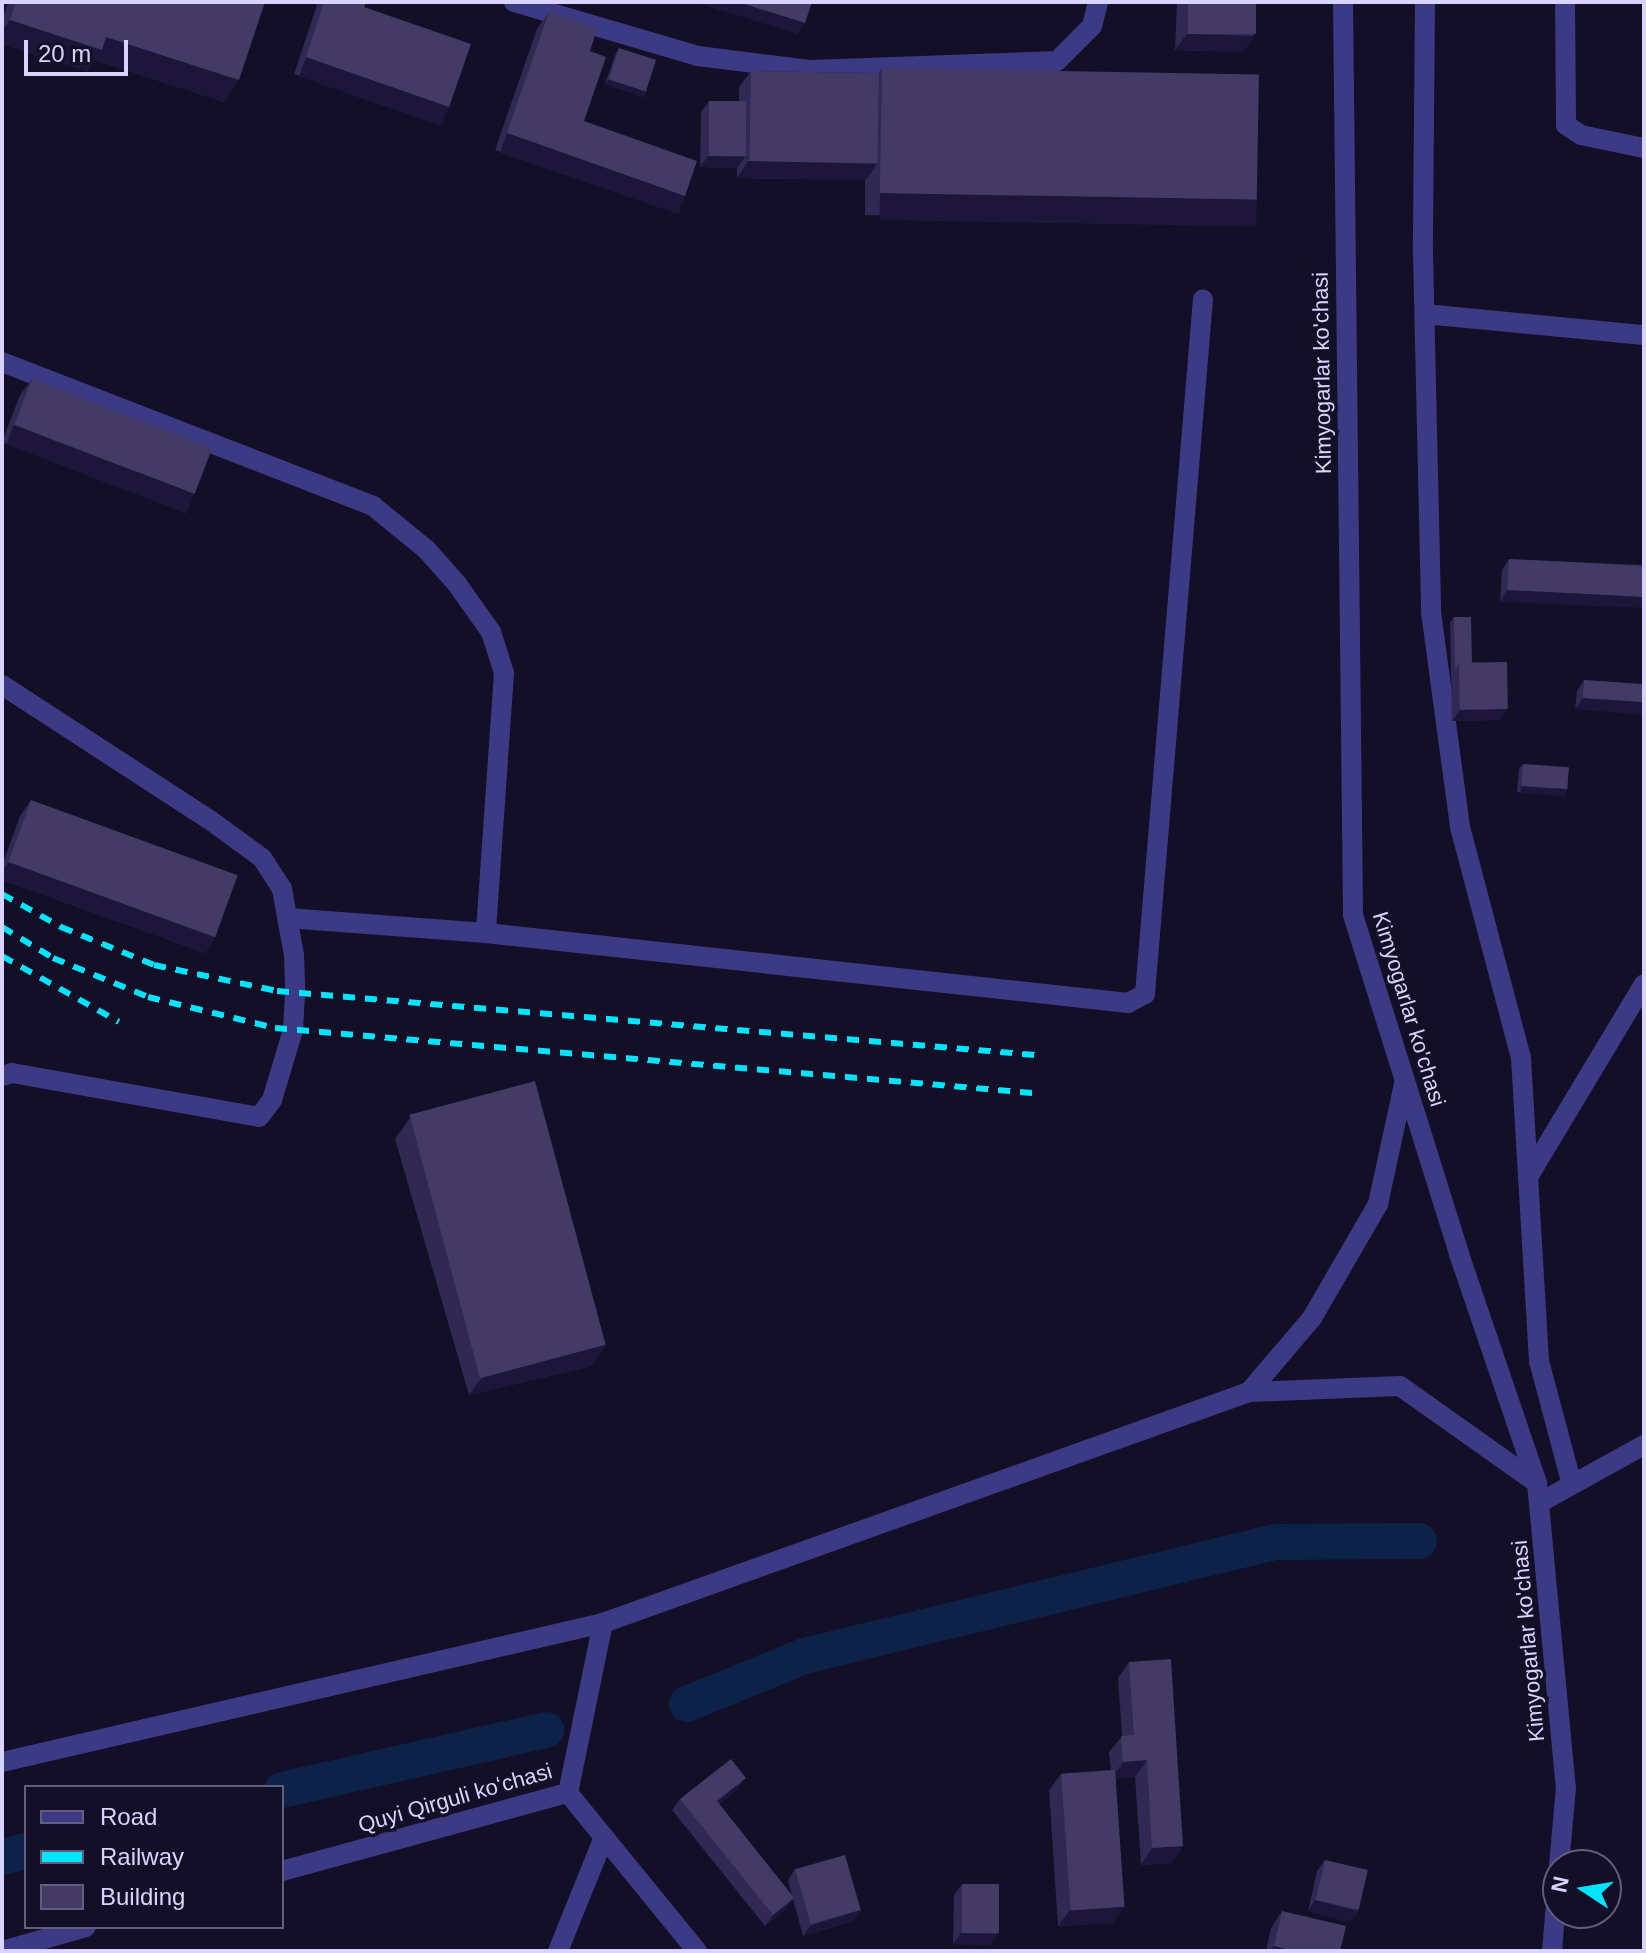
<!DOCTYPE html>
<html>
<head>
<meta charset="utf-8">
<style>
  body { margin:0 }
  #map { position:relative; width:1646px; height:1953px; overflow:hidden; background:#130f26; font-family:Helvetica,sans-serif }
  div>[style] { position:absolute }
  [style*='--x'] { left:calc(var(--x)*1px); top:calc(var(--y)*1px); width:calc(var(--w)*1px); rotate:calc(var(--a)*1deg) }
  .canal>* { height:36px; margin:-18px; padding:0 18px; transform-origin:18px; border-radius:18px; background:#0c2248 }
  .minor>* { height:20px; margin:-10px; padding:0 10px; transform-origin:10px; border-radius:10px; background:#3d3a85 }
  .rail>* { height:6px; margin-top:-3px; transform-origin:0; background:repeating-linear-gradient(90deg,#00e5ff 0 12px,transparent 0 22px) }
  .wall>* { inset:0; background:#312854 }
  .shaded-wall>* { inset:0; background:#1d163a; transform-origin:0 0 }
  .building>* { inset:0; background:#433a66; transform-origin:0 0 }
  span { translate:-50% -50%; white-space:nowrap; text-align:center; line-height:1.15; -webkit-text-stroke:7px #130f26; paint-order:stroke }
  .street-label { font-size:22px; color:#d9d4ff }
  .frame { position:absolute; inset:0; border:4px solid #d9d4ff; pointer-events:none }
  .legend { position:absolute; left:24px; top:1785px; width:260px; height:144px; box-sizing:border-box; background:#130f26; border:2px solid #625e7d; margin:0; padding:10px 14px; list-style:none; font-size:24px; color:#d9d4ff }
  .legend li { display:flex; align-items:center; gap:16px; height:40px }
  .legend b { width:40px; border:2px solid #625e7d }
  .north { position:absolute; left:1542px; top:1849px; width:80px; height:80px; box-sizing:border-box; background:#130f26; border:2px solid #625e7d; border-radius:50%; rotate:282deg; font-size:22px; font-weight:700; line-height:32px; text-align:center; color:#d9d4ff }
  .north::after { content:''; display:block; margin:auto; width:28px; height:36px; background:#00e5ff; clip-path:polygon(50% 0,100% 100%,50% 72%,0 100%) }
  .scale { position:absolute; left:24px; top:40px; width:104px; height:36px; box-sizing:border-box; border:4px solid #d9d4ff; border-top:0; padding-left:10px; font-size:24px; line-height:28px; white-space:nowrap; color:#d9d4ff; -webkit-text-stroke:6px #130f26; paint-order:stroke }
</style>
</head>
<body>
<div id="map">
  <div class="canal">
    <div style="--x:687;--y:1704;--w:126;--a:-22.3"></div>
    <div style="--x:804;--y:1656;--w:486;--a:-13.6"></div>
    <div style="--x:1276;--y:1542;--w:143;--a:-0.4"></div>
    <div style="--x:282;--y:1790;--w:271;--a:-12.8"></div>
    <div style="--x:2;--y:1857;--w:25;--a:-14"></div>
  </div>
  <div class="minor">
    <div style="--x:514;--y:2;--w:192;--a:16.4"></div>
    <div style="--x:698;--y:56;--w:114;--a:7.1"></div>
    <div style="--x:811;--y:70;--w:246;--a:-2.1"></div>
    <div style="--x:1057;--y:61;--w:49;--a:-45"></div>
    <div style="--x:1092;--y:26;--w:25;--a:-76"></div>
    <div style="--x:1343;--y:2;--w:913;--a:89.37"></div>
    <div style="--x:1353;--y:915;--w:355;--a:72.6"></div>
    <div style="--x:1459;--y:1254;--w:242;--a:71.2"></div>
    <div style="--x:1537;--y:1483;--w:305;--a:84.6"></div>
    <div style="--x:1566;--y:1787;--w:78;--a:95.1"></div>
    <div style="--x:1425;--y:2;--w:251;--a:90.5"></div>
    <div style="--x:1423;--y:253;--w:359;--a:88.7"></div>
    <div style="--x:1431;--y:612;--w:217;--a:82.3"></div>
    <div style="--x:1460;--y:827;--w:239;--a:75.2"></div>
    <div style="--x:1521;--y:1058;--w:304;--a:86.6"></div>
    <div style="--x:1539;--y:1361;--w:128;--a:75.1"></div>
    <div style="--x:1565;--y:2;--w:123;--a:89.5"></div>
    <div style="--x:1566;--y:125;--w:18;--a:34"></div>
    <div style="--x:1581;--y:135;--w:64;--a:11.7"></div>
    <div style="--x:1425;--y:314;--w:220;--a:5.5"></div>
    <div style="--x:2;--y:362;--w:398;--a:21.2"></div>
    <div style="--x:373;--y:506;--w:68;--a:39.1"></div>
    <div style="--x:426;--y:549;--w:47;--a:48.5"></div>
    <div style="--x:457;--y:584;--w:59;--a:54.7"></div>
    <div style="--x:491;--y:632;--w:43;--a:72.4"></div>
    <div style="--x:504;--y:673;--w:261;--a:94"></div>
    <div style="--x:2;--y:685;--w:248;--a:33"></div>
    <div style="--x:210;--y:820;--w:64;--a:36.2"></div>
    <div style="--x:262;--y:858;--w:37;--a:57"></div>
    <div style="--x:282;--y:889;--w:67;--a:79.7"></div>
    <div style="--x:294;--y:955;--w:38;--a:88"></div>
    <div style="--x:295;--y:993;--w:37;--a:93"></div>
    <div style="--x:293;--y:1030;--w:73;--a:106.7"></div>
    <div style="--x:272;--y:1100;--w:21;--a:127"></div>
    <div style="--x:259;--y:1117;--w:251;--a:-169.9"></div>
    <div style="--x:12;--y:1073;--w:10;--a:163"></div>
    <div style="--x:287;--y:918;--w:200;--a:4.3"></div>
    <div style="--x:486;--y:933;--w:646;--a:6.22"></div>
    <div style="--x:1128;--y:1003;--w:19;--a:-28"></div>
    <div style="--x:1145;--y:994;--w:697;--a:-85.23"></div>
    <div style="--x:1528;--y:1177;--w:225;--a:-59"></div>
    <div style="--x:1249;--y:1392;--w:97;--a:-49.6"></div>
    <div style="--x:1312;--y:1318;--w:132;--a:-59.9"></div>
    <div style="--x:1378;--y:1204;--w:123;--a:-77.8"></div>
    <div style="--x:1539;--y:1503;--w:120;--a:-28.9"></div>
    <div style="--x:2;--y:1762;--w:617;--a:-13.02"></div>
    <div style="--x:603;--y:1623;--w:686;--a:-19.68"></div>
    <div style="--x:1249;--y:1392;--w:151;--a:-2.3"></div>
    <div style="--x:1400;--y:1386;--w:168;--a:35.3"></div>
    <div style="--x:568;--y:1793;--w:204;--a:50.8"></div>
    <div style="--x:282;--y:1871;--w:296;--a:-15.3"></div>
    <div style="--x:568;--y:1793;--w:174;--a:-78.4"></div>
    <div style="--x:2;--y:1951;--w:87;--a:-15.9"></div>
    <div style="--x:558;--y:1951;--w:123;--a:-68"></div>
    <div style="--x:1552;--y:1951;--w:71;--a:-85.2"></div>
  </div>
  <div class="rail">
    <div style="--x:2;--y:894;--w:68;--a:29.2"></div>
    <div style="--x:61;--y:927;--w:100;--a:22.2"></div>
    <div style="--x:154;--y:965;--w:126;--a:11.9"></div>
    <div style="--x:277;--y:991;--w:761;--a:4.83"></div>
    <div style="--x:2;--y:927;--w:60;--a:31.3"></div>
    <div style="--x:53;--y:958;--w:103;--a:22.3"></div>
    <div style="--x:148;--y:997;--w:131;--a:13.7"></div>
    <div style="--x:275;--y:1028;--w:760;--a:4.91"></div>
    <div style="--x:2;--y:956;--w:134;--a:29.4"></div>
  </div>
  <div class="wall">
    <div style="clip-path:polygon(8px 2px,265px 2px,224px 102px,95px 60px,87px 71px,2px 44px,2px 20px)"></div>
    <div style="clip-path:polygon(318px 2px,366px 2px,364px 7px,449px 107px,437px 123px,294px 74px)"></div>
    <div style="clip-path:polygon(1177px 2px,1256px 2px,1254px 36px,1243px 52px,1175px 50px)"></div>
    <div style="clip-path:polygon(549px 12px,590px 51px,584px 121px,674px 212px,495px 150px,537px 29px)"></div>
    <div style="clip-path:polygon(619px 48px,647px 91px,643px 97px,605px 84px,616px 53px)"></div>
    <div style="clip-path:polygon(882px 68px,1257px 200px,1242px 222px,865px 215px,865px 180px,737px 178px,737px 168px,700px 167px,701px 112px,709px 101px,739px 101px,739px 87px,751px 71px,879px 73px)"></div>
    <div style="clip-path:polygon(32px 379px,182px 511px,2px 442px,20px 395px)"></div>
    <div style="clip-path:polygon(1509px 559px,1644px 565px,1500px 602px,1502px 570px)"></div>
    <div style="clip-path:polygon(1454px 617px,1472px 663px,1500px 720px,1452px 721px,1450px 622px)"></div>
    <div style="clip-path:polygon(1584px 680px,1644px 684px,1575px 709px,1577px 691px)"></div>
    <div style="clip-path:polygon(1523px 764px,1563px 796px,1517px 792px,1519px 769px)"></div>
    <div style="clip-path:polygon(31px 800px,216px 936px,205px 953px,2px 880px,2px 865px,20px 816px)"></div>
    <div style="clip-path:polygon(410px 1118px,592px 1366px,469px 1395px,395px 1139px)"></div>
    <div style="clip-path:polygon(1129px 1662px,1183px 1846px,1171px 1863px,1141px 1865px,1135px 1777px,1116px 1778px,1113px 1923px,1058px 1926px,1049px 1790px,1061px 1774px,1111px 1770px,1109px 1752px,1122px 1736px,1118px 1678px)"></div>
    <div style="clip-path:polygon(738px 1789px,719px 1804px,792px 1895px,788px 1880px,795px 1869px,861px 1910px,853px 1921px,803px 1936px,793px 1899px,786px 1909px,765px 1926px,672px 1810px,680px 1799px)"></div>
    <div style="clip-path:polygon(1325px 1860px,1358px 1911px,1350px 1922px,1308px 1911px,1317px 1871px)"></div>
    <div style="clip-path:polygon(962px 1884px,998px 1934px,991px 1945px,953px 1944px,954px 1895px)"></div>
    <div style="clip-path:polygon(1282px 1911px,1340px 1951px,1266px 1951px,1271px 1928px)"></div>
  </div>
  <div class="shaded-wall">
    <div style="clip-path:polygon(695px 2px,738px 2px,805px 23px,797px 34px)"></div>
    <div style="clip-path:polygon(10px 20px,106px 37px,239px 80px,224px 102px,95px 60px,87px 71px,2px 44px,2px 31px)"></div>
    <div style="clip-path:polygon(1187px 34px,1254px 36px,1243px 52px,1175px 50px)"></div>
    <div style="left:306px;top:57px;width:151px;height:21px;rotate:19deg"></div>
    <div style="clip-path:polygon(609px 79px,647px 91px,643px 97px,605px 84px)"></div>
    <div style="left:507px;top:133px;width:189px;height:21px;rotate:19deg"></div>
    <div style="clip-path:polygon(708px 156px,745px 157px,737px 168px,700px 167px)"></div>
    <div style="clip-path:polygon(748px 161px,877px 164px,866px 180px,737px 178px)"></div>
    <div style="left:880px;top:193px;width:377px;height:27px;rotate:1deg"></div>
    <div style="left:14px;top:425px;width:193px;height:21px;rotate:21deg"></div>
    <div style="clip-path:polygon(1507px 590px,1644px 597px,1644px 608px,1500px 602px)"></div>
    <div style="clip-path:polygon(1583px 698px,1644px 703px,1644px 715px,1575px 709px)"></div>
    <div style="clip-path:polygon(1508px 709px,1500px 720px,1452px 721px,1460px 710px)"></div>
    <div style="left:1521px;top:786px;width:46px;height:7px;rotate:5deg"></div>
    <div style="clip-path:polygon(9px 862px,216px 936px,205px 953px,2px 880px,2px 871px)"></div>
    <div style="clip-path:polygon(607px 1344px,592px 1366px,469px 1395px,484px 1374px)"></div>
    <div style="clip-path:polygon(1147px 1760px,1135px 1777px,1111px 1779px,1123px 1762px)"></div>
    <div style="clip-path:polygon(746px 1778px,738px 1789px,709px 1812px,717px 1801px)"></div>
    <div style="clip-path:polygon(1183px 1846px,1171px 1863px,1141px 1865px,1152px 1848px)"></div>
    <div style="clip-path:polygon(794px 1898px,786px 1909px,765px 1926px,773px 1915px)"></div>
    <div style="clip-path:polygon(1315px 1900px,1358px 1911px,1350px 1922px,1308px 1911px)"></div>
    <div style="clip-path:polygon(1124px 1907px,1113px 1923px,1058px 1926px,1070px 1910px)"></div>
    <div style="clip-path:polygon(861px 1910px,853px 1921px,803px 1936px,811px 1925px)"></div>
    <div style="clip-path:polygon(961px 1933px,998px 1934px,991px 1945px,953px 1944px)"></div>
    <div style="clip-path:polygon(1274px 1946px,1294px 1951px,1271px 1951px)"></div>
  </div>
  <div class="building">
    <div style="clip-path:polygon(16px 2px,265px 2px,239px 80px,106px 37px,102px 50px,10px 20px)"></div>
    <div style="clip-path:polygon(324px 2px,366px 2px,364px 7px,471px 44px,449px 107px,306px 57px)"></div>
    <div style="clip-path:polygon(738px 2px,812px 2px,805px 23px)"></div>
    <div style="left:1188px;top:2px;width:68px;height:32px"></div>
    <div style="clip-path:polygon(549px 12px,597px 29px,590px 51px,606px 57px,584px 121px,697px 161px,685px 196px,507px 133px)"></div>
    <div style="left:619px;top:48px;width:39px;height:33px;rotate:18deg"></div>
    <div style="left:882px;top:68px;width:377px;height:125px;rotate:1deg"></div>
    <div style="left:751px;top:71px;width:128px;height:90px;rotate:1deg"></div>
    <div style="left:709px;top:101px;width:37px;height:55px"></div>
    <div style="left:32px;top:379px;width:193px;height:49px;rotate:21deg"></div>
    <div style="left:1509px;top:559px;width:135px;height:31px;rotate:3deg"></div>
    <div style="clip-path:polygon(1454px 617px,1471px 617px,1472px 663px,1459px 663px,1455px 669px)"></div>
    <div style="left:1507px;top:662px;width:47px;height:48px;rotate:89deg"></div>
    <div style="left:1584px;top:680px;width:60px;height:18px;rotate:4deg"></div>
    <div style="left:1523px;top:764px;width:46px;height:22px;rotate:4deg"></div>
    <div style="left:31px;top:800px;width:220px;height:66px;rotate:20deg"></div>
    <div style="left:535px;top:1081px;width:273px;height:130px;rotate:75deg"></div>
    <div style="clip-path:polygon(1171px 1659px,1183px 1846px,1152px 1848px,1147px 1760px,1123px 1762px,1121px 1736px,1134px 1735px,1129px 1662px)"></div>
    <div style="clip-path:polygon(731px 1759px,746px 1778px,717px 1801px,794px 1898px,773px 1915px,680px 1799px)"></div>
    <div style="left:1115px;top:1770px;width:137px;height:54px;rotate:86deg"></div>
    <div style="left:845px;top:1855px;width:57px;height:52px;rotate:74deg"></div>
    <div style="left:1325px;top:1860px;width:44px;height:41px;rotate:13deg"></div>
    <div style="left:962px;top:1884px;width:37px;height:49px"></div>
    <div style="clip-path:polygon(1282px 1911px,1346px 1926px,1340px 1951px,1294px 1951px,1274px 1946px)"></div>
  </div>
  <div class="street-label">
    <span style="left:1322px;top:373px;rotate:-91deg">Kimyogarlar ko'chasi</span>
    <span style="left:1409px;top:1009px;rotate:73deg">Kimyogarlar ko'chasi</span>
    <span style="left:1528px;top:1641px;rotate:-95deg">Kimyogarlar ko'chasi</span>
    <span style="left:455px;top:1798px;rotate:-16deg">Quyi Qirguli koʻchasi</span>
  </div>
  <div class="frame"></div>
  <ul class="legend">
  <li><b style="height:10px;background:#3d3a85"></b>Road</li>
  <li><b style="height:10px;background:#00e5ff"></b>Railway</li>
  <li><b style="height:22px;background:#433a66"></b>Building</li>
  </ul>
  <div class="north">N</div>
  <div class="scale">20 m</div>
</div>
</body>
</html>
